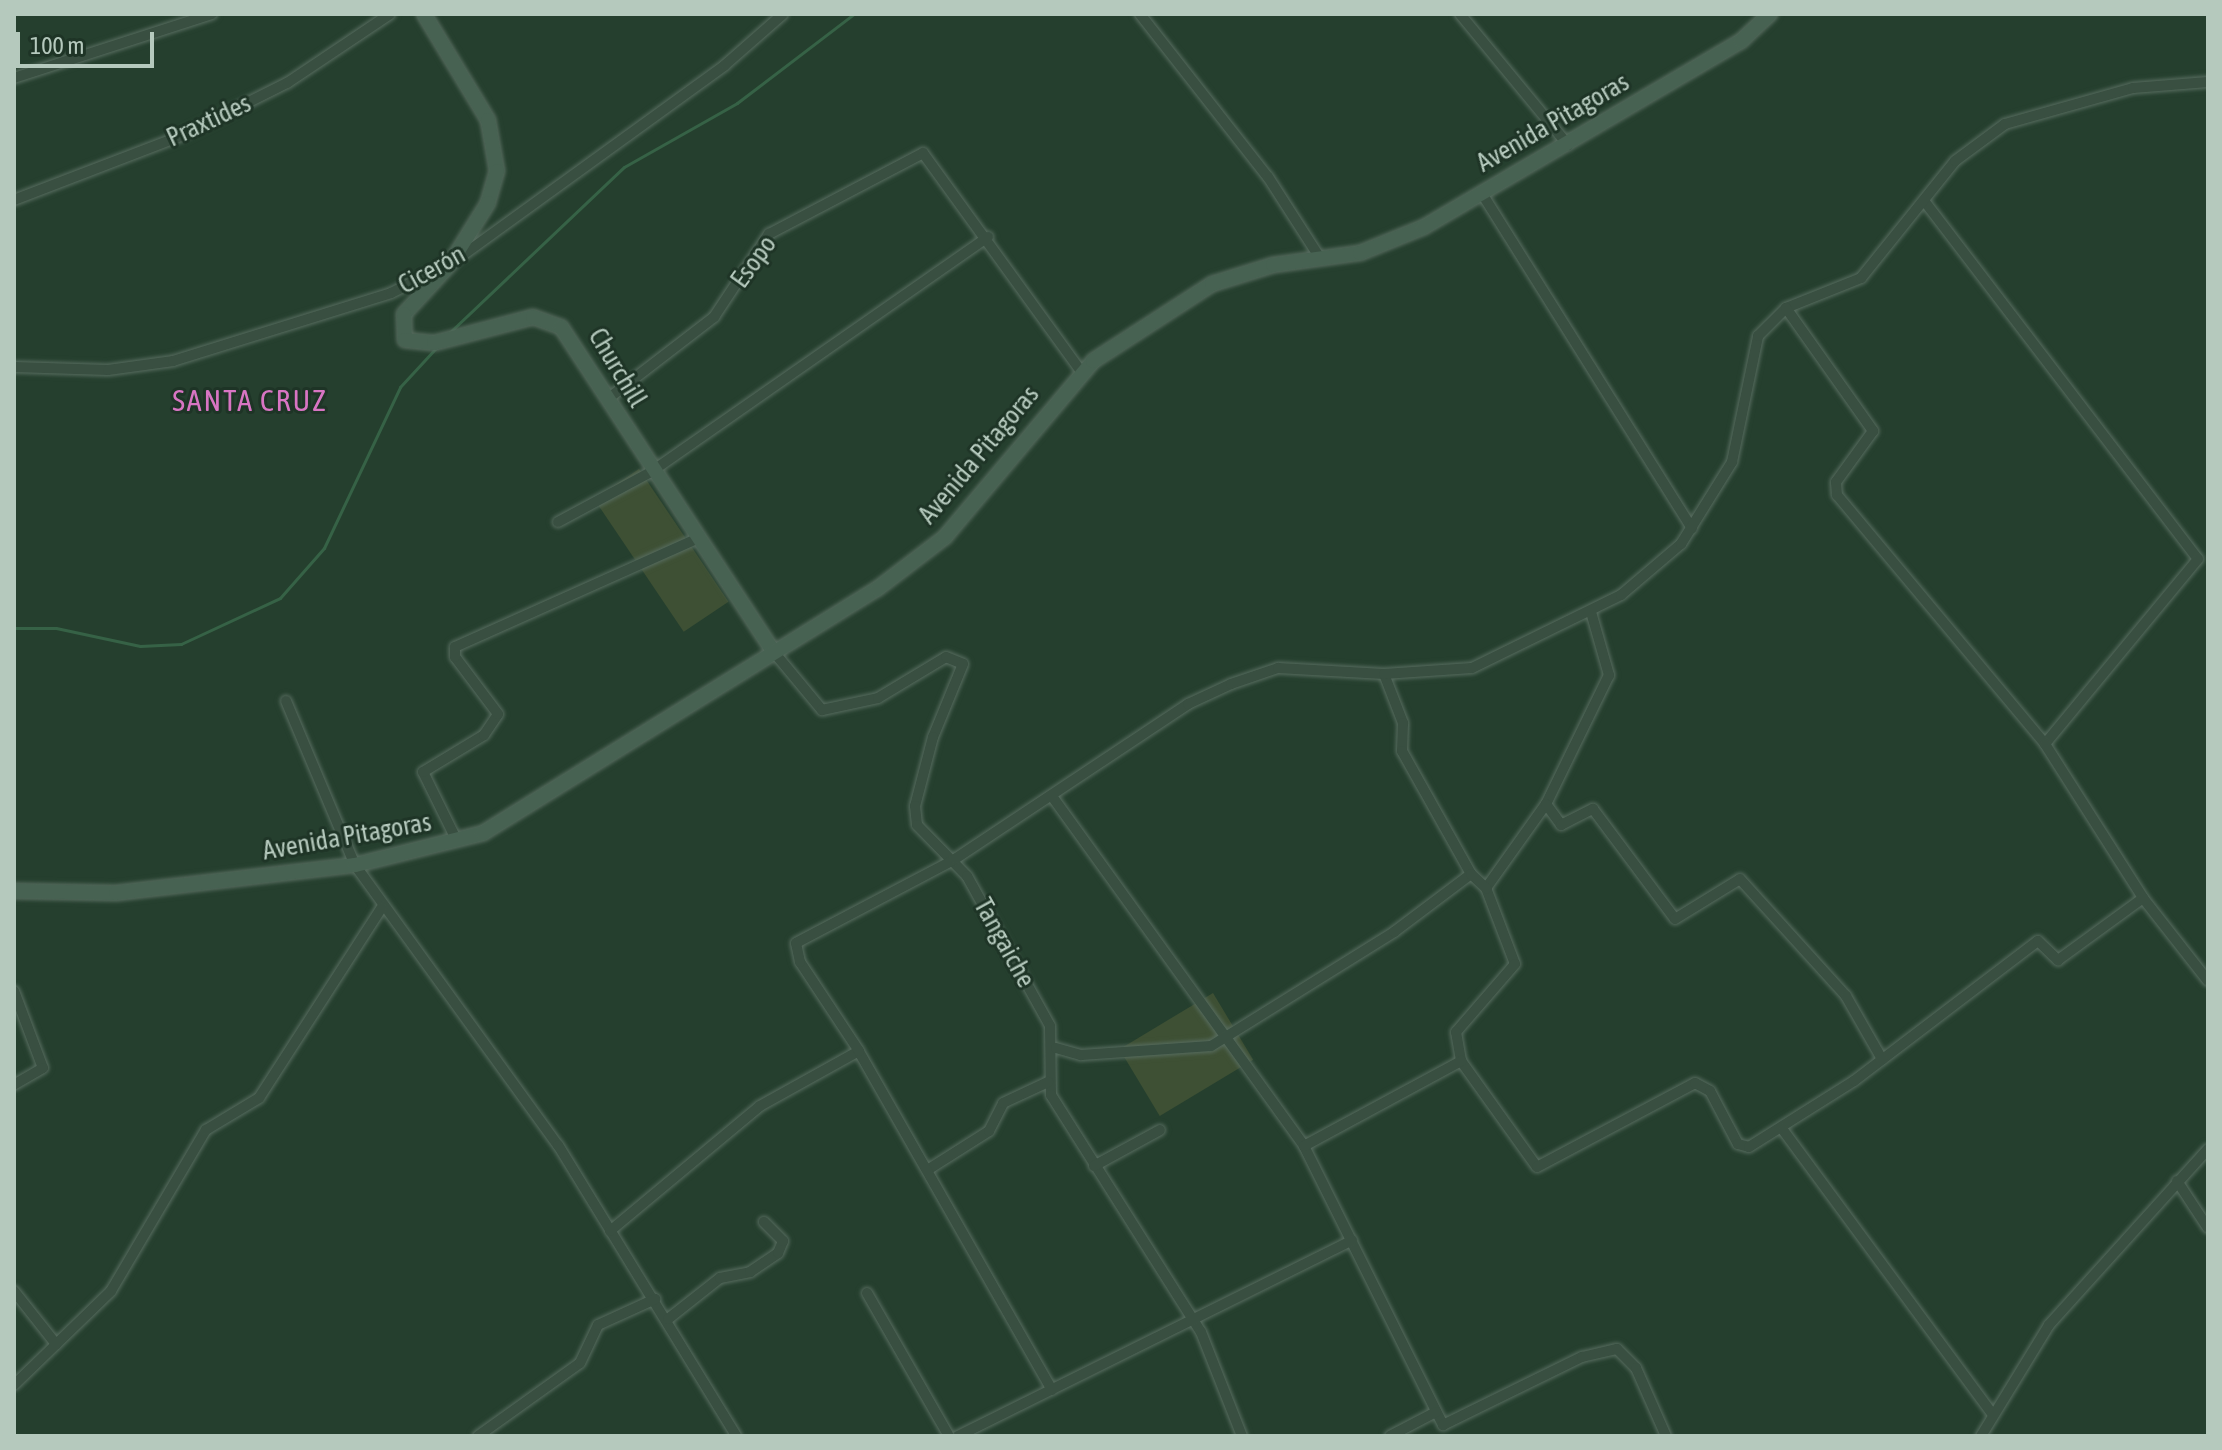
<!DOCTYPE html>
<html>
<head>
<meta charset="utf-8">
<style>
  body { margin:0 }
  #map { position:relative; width:2222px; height:1450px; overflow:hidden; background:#253f2e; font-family:"Asap Condensed",sans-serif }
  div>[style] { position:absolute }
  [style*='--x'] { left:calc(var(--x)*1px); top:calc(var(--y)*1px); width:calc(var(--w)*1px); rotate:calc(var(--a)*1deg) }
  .green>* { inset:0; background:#3e5034; transform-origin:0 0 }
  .stream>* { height:3px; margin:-1.5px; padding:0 1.5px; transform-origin:1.5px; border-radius:1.5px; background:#366246 }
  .roads { filter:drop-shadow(0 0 2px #576c5f) drop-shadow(0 0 2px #576c5f) }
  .minor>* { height:10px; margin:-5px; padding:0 5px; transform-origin:5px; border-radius:5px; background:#394f41 }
  .secondary>* { height:14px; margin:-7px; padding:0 7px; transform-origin:7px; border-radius:7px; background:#476252 }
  span { translate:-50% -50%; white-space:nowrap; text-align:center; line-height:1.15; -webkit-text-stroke:6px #1e3426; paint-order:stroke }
  .street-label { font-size:26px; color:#b5c9bd }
  .quarter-label { font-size:30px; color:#d875c3; letter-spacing:2px }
  .frame { position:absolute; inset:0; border:16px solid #b5c9bd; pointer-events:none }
  .scale { position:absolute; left:16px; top:32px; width:138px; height:36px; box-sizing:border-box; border:4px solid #b5c9bd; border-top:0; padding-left:10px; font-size:24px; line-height:28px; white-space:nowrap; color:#b5c9bd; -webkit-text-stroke:6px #1e3426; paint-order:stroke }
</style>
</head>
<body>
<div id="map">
  <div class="green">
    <div style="left:639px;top:469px;width:160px;height:54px;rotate:56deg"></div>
    <div style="left:1213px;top:993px;width:78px;height:109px;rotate:59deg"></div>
  </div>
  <div class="stream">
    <div style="--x:449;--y:333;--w:241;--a:-43.5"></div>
    <div style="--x:624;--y:167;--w:130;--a:-29.5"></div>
    <div style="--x:737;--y:103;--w:147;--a:-37.3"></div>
    <div style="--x:14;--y:628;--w:42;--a:0"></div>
    <div style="--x:56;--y:628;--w:86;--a:12.1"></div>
    <div style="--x:140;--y:646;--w:41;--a:-2.8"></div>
    <div style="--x:181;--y:644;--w:109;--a:-24.9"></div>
    <div style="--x:280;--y:598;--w:67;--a:-48.7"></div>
    <div style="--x:324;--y:548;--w:178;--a:-64.7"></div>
    <div style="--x:400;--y:387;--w:53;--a:-47.3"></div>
  </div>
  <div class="roads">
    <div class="minor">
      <div style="--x:1140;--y:14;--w:207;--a:51.9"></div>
      <div style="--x:1268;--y:177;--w:96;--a:57.3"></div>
      <div style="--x:1460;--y:14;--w:170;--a:50.5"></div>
      <div style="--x:14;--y:78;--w:208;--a:-17.9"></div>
      <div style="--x:1481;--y:192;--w:397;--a:57.9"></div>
      <div style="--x:14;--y:200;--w:181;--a:-21"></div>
      <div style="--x:183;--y:135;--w:116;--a:-26.6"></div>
      <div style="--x:287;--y:83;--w:124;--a:-33.8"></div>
      <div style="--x:1925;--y:202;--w:449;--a:52.6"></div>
      <div style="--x:2198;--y:559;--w:240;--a:129.6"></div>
      <div style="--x:456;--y:260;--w:332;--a:-35.9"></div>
      <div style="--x:725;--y:65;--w:77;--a:-41.3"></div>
      <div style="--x:1786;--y:308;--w:81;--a:-21.8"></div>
      <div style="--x:1861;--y:278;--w:150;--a:-51.2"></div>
      <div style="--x:1955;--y:161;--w:62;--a:-36.5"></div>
      <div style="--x:2005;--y:124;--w:133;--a:-15.7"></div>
      <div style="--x:2133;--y:88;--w:75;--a:-4.6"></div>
      <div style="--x:14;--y:367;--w:94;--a:1.8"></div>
      <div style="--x:108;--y:370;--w:66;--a:-7.9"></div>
      <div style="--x:173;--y:361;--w:228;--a:-17.3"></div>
      <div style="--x:391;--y:293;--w:57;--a:-26.1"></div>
      <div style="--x:609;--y:398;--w:133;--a:-37.6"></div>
      <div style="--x:714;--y:317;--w:100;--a:-56.5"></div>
      <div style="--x:769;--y:234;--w:174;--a:-27.7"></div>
      <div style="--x:923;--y:153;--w:271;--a:54.1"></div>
      <div style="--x:558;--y:522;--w:106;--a:-28.3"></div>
      <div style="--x:651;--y:472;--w:411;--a:-34.9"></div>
      <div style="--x:1591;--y:612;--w:66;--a:74.1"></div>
      <div style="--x:1609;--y:675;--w:144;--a:116"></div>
      <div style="--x:1546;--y:804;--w:103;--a:125.5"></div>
      <div style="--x:1486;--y:888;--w:81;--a:69.1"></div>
      <div style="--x:1515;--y:964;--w:90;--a:130.9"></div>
      <div style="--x:1456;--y:1032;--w:29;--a:80"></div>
      <div style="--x:1461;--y:1061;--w:130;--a:54.4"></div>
      <div style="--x:1537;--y:1167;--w:179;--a:-28"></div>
      <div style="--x:1695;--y:1083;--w:17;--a:28"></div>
      <div style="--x:1710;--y:1091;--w:60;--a:62.2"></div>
      <div style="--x:1738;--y:1144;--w:11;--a:15"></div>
      <div style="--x:1749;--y:1147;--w:124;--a:-32.2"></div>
      <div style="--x:1854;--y:1081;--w:231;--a:-37.3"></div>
      <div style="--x:2038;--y:941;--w:28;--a:44"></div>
      <div style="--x:2058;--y:960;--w:105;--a:-36.1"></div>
      <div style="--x:773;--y:651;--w:77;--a:50.3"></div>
      <div style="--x:822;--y:710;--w:57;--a:-12.1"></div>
      <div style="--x:878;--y:698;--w:79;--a:-31.1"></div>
      <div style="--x:946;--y:657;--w:18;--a:22"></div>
      <div style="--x:963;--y:664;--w:79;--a:112.3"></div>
      <div style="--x:933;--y:737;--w:71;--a:104.6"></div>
      <div style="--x:915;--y:806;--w:19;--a:84"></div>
      <div style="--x:917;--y:825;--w:71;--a:45.6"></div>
      <div style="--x:967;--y:876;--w:171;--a:61"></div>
      <div style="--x:1050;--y:1026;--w:69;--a:89.2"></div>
      <div style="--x:1051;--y:1095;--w:280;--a:57.7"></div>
      <div style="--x:1201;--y:1332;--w:112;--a:68.5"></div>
      <div style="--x:1384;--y:674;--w:53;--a:68.8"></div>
      <div style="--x:1403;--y:723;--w:28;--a:92"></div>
      <div style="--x:1402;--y:751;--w:141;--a:60.7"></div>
      <div style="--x:286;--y:701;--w:178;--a:67.2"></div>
      <div style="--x:355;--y:865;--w:346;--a:54.1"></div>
      <div style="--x:558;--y:1145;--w:341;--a:58.5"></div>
      <div style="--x:1054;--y:799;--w:428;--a:54.2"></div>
      <div style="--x:1304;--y:1146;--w:312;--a:63.5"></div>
      <div style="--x:1443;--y:1425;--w:155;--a:-26.1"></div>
      <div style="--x:1582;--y:1357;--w:36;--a:-13"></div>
      <div style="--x:1617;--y:1349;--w:27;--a:45"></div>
      <div style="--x:1636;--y:1368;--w:74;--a:66.2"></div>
      <div style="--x:1546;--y:804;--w:26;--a:54"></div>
      <div style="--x:1561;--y:825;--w:36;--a:-27"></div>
      <div style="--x:1593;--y:809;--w:137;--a:53.3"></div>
      <div style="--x:1675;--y:919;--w:76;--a:-31.6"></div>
      <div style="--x:1740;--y:879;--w:158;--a:47.8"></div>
      <div style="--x:1846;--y:996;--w:73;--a:60.3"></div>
      <div style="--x:457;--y:841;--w:77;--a:-116.2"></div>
      <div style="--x:423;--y:772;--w:71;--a:-31.2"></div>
      <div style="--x:484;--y:735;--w:25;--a:-56"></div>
      <div style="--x:498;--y:714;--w:71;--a:-127"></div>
      <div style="--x:455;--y:657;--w:10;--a:-90"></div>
      <div style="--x:455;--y:647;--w:264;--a:-24.1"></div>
      <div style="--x:14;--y:991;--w:82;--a:69.4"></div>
      <div style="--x:43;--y:1068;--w:34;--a:150"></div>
      <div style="--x:1056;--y:1048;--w:26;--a:16"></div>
      <div style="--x:1081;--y:1055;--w:130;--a:-4"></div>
      <div style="--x:1211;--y:1046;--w:216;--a:-31.9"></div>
      <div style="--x:1394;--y:932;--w:96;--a:-37"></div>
      <div style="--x:1471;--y:874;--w:21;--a:43"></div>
      <div style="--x:1783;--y:1130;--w:354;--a:53.6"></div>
      <div style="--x:1304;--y:1146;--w:179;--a:-28.4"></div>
      <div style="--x:1094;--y:1166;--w:75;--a:-28.6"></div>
      <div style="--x:929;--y:1169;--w:71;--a:-32.3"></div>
      <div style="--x:989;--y:1131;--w:31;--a:-63"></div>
      <div style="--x:1003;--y:1103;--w:50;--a:-25"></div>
      <div style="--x:2177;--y:1181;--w:56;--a:56.6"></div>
      <div style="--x:610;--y:1231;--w:195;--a:-39.8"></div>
      <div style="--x:760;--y:1106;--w:113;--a:-29.1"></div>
      <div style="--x:14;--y:1291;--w:68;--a:51.6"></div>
      <div style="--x:867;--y:1293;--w:165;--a:60.2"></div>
      <div style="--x:668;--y:1319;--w:66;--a:-38.3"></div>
      <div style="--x:720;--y:1278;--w:31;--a:-11"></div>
      <div style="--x:750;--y:1272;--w:34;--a:-34"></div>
      <div style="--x:778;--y:1253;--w:13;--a:-67"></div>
      <div style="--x:783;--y:1241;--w:27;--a:-135"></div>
      <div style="--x:14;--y:1385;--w:135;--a:-44.1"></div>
      <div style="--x:111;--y:1291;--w:187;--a:-59.5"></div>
      <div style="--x:206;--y:1130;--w:62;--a:-31.1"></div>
      <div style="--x:259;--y:1098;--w:227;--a:-57.2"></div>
      <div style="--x:1052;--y:1390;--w:390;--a:-119.7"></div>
      <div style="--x:859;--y:1051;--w:107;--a:-123.5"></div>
      <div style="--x:800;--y:962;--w:19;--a:-102"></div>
      <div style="--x:796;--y:943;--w:180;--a:-27.8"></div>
      <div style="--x:955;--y:859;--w:280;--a:-33.6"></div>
      <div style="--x:1188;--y:704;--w:47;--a:-24.9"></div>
      <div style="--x:1231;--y:684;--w:50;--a:-18.8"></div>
      <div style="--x:1278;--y:668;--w:106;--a:3.2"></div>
      <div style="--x:1384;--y:674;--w:88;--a:-3.9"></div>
      <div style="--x:1472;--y:668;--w:166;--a:-26.1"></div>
      <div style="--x:1621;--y:595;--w:79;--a:-40.4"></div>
      <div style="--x:1681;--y:544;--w:97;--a:-58.1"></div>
      <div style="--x:1732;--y:462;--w:129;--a:-78.3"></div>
      <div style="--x:1758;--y:336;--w:40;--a:-45"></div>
      <div style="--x:1786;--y:308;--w:151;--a:54.7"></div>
      <div style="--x:1873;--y:431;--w:63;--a:126"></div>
      <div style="--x:1836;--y:482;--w:13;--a:86"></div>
      <div style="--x:1837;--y:495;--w:324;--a:50.1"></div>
      <div style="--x:2045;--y:744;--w:183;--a:57.5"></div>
      <div style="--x:2143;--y:898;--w:105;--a:51.9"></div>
      <div style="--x:478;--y:1436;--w:125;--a:-35.6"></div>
      <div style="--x:580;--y:1363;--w:42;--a:-64.7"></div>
      <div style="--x:598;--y:1325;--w:63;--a:-24.5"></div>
      <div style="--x:958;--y:1436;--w:440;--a:-26.4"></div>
      <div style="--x:1390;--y:1436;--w:52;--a:-27.6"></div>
      <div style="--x:1981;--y:1436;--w:130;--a:-58.5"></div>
      <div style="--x:2049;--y:1325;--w:237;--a:-47.9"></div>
    </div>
    <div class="secondary">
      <div style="--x:424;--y:14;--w:124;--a:58.9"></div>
      <div style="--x:488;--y:120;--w:52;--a:80"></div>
      <div style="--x:497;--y:171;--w:33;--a:106"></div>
      <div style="--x:488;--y:203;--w:72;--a:121.9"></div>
      <div style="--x:450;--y:264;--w:68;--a:132.6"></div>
      <div style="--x:404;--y:314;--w:26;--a:88"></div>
      <div style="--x:405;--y:340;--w:29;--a:6"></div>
      <div style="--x:434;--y:343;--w:102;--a:-14.7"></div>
      <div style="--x:533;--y:317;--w:30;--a:20"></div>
      <div style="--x:561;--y:327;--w:387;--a:56.8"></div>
      <div style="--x:14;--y:891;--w:102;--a:1.1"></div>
      <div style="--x:116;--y:893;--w:241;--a:-6.7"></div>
      <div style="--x:355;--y:865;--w:132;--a:-14"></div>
      <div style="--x:483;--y:833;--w:463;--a:-31.8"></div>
      <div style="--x:877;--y:589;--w:86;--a:-37.4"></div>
      <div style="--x:945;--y:537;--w:230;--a:-49.9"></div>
      <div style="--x:1093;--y:361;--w:142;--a:-32.9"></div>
      <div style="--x:1212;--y:284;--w:64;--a:-17.3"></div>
      <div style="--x:1273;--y:265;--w:88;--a:-7.9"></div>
      <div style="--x:1360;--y:253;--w:69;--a:-22.1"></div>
      <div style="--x:1424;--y:227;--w:368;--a:-30.4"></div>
      <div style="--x:1741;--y:41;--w:40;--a:-43"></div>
    </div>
  </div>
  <div class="street-label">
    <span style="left:209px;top:121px;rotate:-25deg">Praxtides</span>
    <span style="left:1553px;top:123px;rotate:-30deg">Avenida Pitagoras</span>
    <span style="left:754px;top:262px;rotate:-54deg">Esopo</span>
    <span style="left:432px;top:270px;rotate:-29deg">Cicerón</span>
    <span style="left:617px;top:368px;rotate:59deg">Churchill</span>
    <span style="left:979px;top:455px;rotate:-50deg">Avenida Pitagoras</span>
    <span style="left:347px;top:837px;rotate:-10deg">Avenida Pitagoras</span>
    <span style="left:1004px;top:943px;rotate:61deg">Tangaiche</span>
  </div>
  <div class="quarter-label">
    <span style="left:250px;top:400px">SANTA CRUZ</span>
  </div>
  <div class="frame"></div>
  <div class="scale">100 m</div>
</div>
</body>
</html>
